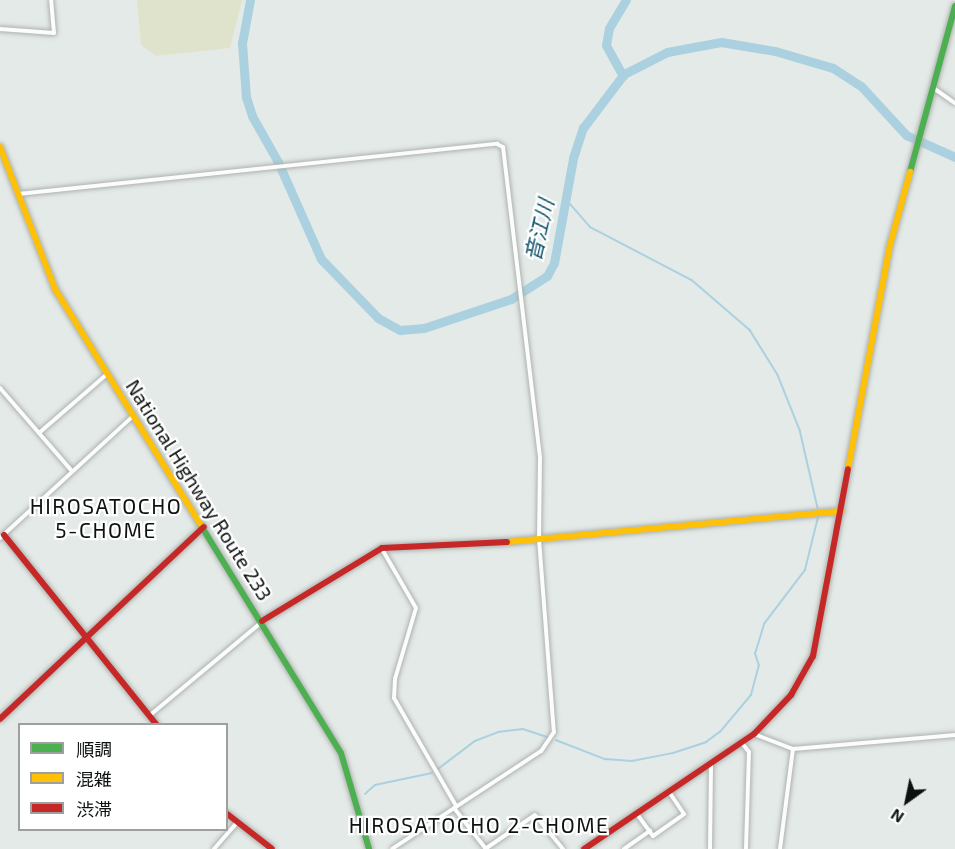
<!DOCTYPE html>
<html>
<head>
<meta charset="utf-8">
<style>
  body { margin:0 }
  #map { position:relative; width:955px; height:849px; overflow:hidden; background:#e4eae7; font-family:"Exo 2","Noto Sans JP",sans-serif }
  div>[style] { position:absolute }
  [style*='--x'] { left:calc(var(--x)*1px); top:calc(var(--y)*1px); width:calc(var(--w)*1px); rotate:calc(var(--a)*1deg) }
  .green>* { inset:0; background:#e0e3cb }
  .stream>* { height:1.5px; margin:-0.75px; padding:0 0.75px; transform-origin:0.75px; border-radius:0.75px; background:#abd1e0 }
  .river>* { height:9px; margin:-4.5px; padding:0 4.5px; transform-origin:4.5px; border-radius:4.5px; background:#abd1e0 }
  .roads { filter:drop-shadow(0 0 2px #adb2af) drop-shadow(0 0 2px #adb2af) }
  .street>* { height:4px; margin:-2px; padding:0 2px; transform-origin:2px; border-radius:2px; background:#fbfcfb }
  .fast>* { height:6px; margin:-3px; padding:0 3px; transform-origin:3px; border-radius:3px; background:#4caf50 }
  .slow>* { height:6px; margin:-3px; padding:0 3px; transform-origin:3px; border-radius:3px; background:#ffc107 }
  .jam>* { height:6px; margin:-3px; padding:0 3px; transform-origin:3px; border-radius:3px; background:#c62828 }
  span { translate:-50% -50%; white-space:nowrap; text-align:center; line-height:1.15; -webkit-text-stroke:4.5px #fff; paint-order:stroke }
  .street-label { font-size:20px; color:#0d1210 }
  .water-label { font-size:21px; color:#0d5169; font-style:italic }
  .neighbourhood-label { font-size:21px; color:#0d1210; letter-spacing:1.5px }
  .legend { position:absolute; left:18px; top:723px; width:210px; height:108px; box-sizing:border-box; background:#fff; border:2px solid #9ea09f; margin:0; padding:8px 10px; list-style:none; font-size:18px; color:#0d1210 }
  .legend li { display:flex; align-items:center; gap:12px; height:30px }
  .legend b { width:30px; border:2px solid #9ea09f }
  .north { position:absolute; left:877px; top:771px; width:60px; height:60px; -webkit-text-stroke:4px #fff; paint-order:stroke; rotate:213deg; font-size:16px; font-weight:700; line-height:24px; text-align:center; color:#0d1210 }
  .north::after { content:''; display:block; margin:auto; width:21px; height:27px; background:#0d1210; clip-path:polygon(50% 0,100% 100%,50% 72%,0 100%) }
</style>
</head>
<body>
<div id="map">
  <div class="green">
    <div style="clip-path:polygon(137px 0,242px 0,230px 48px,156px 56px,141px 45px)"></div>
  </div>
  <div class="stream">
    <div style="--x:566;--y:199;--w:37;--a:49"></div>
    <div style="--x:590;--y:227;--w:115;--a:27.5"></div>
    <div style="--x:692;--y:280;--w:77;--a:40.8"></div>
    <div style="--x:750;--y:330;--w:53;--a:58.1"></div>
    <div style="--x:778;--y:375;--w:59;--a:68.2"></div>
    <div style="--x:800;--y:430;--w:80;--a:77"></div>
    <div style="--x:556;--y:740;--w:53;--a:21.2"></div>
    <div style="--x:605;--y:759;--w:27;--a:4"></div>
    <div style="--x:632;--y:761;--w:42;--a:-11"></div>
    <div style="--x:673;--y:753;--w:35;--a:-18"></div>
    <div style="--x:706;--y:742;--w:17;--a:-36"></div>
    <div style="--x:720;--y:732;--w:48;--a:-50"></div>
    <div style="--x:751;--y:695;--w:30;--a:-75"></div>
    <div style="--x:759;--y:666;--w:13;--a:-108"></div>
    <div style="--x:755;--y:654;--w:31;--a:-73"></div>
    <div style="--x:764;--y:624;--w:68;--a:-52.8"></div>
    <div style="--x:805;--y:570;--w:55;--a:-76.2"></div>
    <div style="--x:438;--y:769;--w:46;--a:-37.1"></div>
    <div style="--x:475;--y:741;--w:25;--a:-21"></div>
    <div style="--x:498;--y:732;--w:25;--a:-7"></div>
    <div style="--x:523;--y:729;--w:26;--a:18"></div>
    <div style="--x:365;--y:794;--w:13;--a:-42"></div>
    <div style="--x:375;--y:785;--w:58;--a:-11.9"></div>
  </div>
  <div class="river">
    <div style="--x:250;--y:0;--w:44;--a:100.5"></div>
    <div style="--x:242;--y:43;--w:54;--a:85.8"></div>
    <div style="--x:246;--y:97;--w:20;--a:72"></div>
    <div style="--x:252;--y:116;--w:53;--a:60.5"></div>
    <div style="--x:278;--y:162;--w:106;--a:66.1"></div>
    <div style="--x:321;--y:259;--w:82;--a:46"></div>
    <div style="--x:378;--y:318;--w:25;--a:29"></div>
    <div style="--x:400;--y:330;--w:24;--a:-5"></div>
    <div style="--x:424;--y:328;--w:92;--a:-18.4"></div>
    <div style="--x:511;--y:299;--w:43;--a:-32.6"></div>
    <div style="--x:547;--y:276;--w:15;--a:-62"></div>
    <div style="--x:554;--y:263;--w:107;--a:-79.7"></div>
    <div style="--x:573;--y:158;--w:32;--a:-72"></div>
    <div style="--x:583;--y:128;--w:68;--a:-52.8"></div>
    <div style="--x:624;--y:74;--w:48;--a:-27.1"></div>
    <div style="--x:667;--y:52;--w:55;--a:-10.5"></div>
    <div style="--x:721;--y:42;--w:55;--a:9.5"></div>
    <div style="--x:775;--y:51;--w:60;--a:16.3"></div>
    <div style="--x:833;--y:68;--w:33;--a:33"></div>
    <div style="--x:861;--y:86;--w:67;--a:47.4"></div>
    <div style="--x:906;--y:135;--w:54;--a:24.2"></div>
    <div style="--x:623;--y:76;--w:35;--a:-119"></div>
    <div style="--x:606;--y:45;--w:17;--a:-80"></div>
    <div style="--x:609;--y:28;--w:33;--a:-59"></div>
  </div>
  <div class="roads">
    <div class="street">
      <div style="--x:0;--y:29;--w:54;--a:4.2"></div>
      <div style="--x:54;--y:33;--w:33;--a:-95"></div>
      <div style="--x:932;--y:87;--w:28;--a:35"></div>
      <div style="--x:18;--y:194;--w:482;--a:-6"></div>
      <div style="--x:497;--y:144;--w:7;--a:27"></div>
      <div style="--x:503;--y:147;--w:313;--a:83.2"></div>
      <div style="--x:540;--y:458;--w:81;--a:90.7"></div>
      <div style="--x:539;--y:539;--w:194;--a:85.6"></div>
      <div style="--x:554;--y:732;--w:23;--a:124"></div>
      <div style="--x:541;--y:751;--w:178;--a:146.7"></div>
      <div style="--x:0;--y:388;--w:108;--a:49.1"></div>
      <div style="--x:39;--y:433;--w:89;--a:-40.9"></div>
      <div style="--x:0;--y:538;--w:180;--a:-42.5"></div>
      <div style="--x:382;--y:549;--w:68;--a:60"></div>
      <div style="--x:416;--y:608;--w:74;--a:106.5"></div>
      <div style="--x:395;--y:679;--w:19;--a:93"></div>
      <div style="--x:394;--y:698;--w:125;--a:60.1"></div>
      <div style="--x:149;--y:716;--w:147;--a:-39.8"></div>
      <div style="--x:754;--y:734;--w:42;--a:21"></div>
      <div style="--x:793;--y:749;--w:163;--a:-4.9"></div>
      <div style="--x:742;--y:743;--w:11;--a:52"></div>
      <div style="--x:749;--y:752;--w:97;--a:91.8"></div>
      <div style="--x:454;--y:808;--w:52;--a:52"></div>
      <div style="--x:637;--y:814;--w:27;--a:54"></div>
      <div style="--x:653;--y:836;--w:38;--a:-35"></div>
      <div style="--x:684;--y:814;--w:27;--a:-124"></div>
      <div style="--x:214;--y:849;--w:33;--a:-49"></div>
      <div style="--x:485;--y:849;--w:60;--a:-34.2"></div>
      <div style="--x:535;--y:815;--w:44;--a:50.5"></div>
      <div style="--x:624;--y:849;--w:32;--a:-35"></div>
      <div style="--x:710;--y:849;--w:85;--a:-89.3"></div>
      <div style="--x:780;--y:849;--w:101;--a:-82.6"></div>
    </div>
    <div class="fast">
      <div style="--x:910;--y:172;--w:172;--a:-74.8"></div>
      <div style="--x:200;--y:524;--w:269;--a:58.4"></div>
      <div style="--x:341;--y:753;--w:100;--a:73.7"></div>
    </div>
    <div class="slow">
      <div style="--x:0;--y:147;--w:152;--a:68.8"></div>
      <div style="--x:55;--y:289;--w:276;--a:58.3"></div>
      <div style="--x:848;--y:469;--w:228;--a:-79.4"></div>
      <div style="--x:890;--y:245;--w:76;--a:-74.7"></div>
      <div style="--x:507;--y:542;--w:336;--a:-5.3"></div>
    </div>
    <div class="jam">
      <div style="--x:4;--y:535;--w:243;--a:51.2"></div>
      <div style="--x:262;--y:621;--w:140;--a:-31.3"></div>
      <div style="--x:382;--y:548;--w:125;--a:-2.7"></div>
      <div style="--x:0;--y:719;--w:280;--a:-43.3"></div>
      <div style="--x:226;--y:813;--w:58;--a:38"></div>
      <div style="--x:584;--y:849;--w:205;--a:-34.1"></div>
      <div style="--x:754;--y:734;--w:54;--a:-46.5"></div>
      <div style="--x:791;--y:695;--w:45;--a:-60.6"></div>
      <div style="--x:813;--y:656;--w:190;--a:-79.4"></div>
    </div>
  </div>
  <div class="street-label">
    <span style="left:199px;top:490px;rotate:58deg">National Highway Route 233</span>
  </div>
  <div class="water-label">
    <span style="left:539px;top:230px;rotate:-77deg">音江川</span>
  </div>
  <div class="neighbourhood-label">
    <span style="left:106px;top:518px">HIROSATOCHO<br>5-CHOME</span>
    <span style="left:479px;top:825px">HIROSATOCHO 2-CHOME</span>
  </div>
  <ul class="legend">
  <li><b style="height:8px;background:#4caf50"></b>順調</li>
  <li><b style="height:8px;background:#ffc107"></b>混雑</li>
  <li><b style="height:8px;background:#c62828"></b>渋滞</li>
  </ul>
  <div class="north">N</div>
</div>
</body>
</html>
